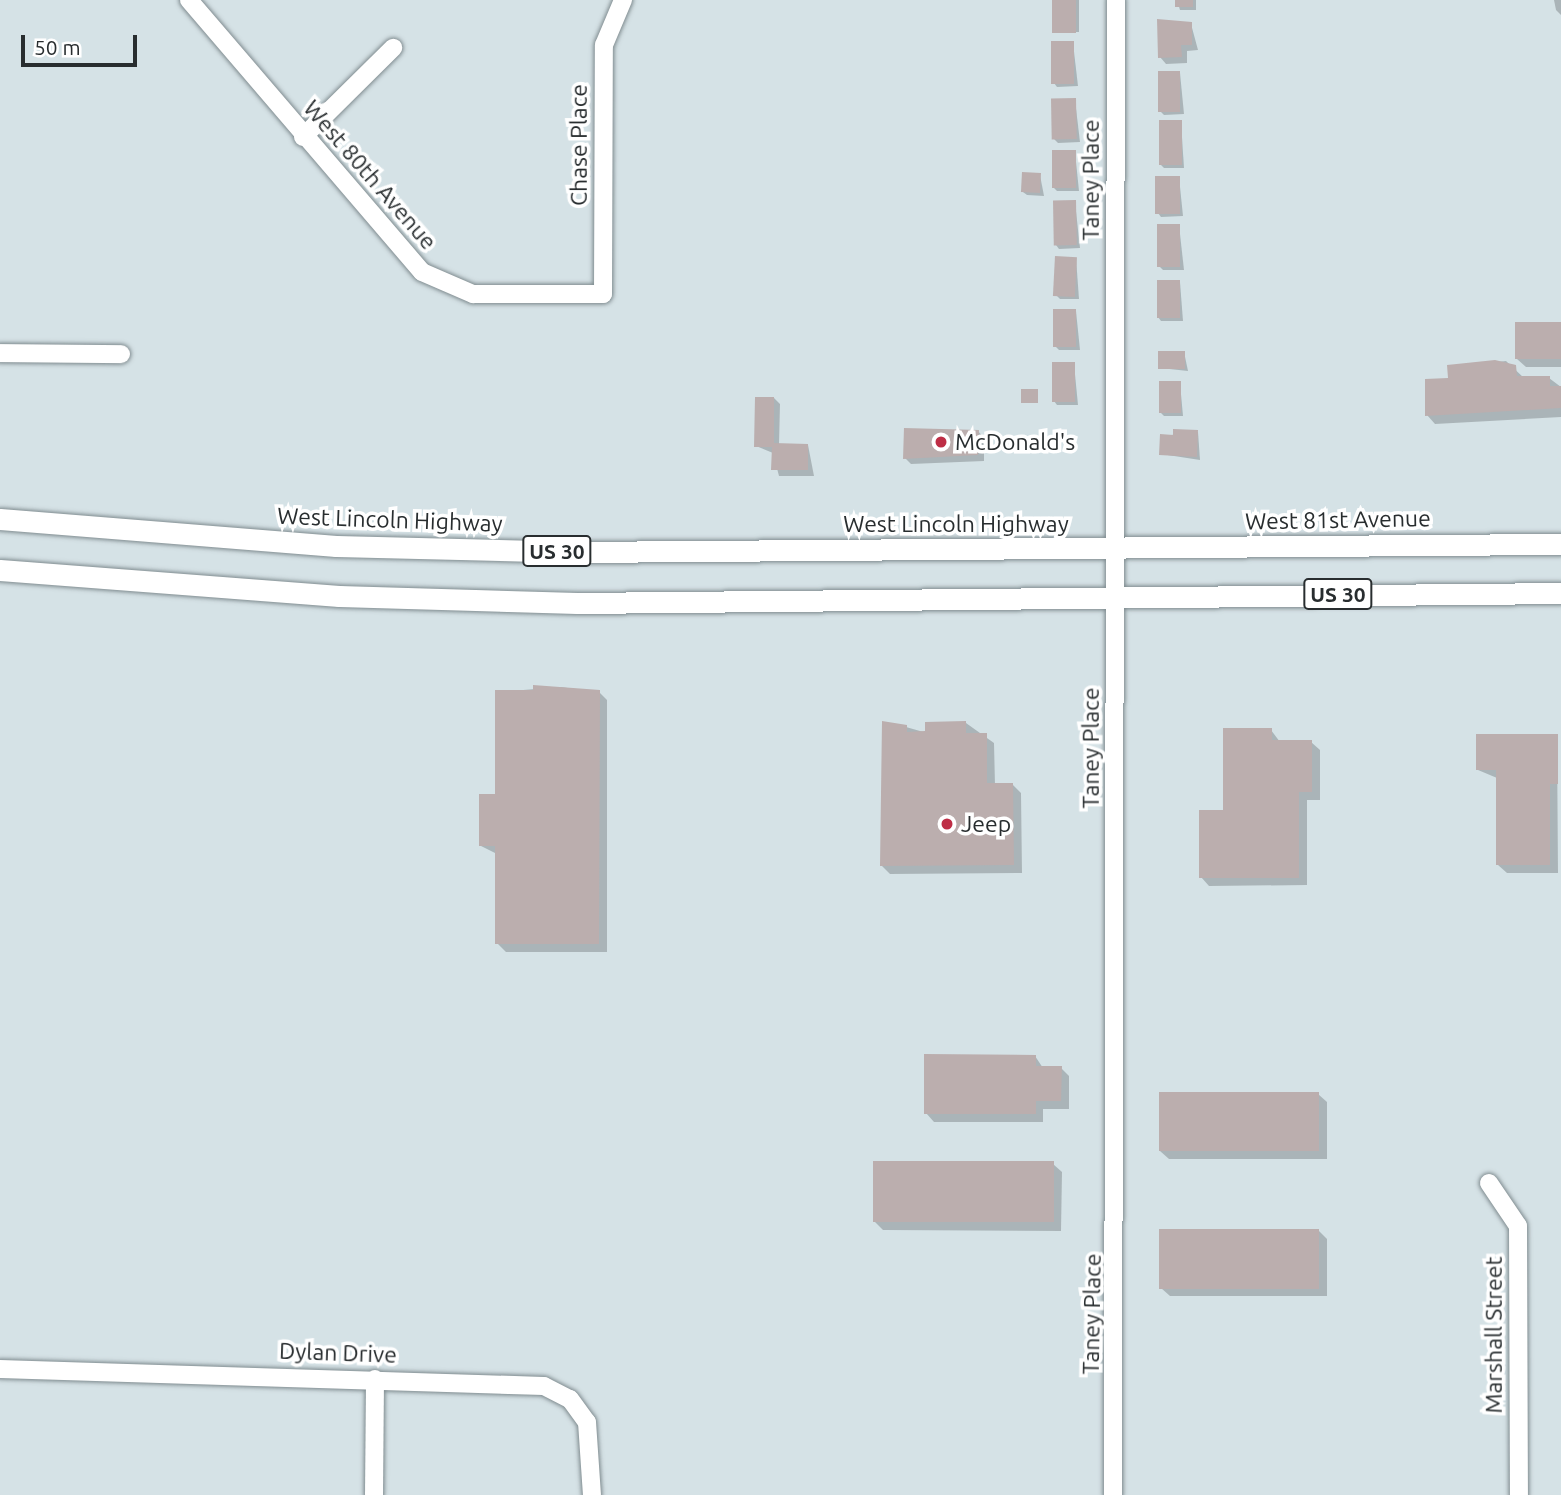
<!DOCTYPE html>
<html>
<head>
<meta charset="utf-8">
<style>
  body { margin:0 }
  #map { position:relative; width:1561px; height:1495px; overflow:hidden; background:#d5e2e6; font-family:Ubuntu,sans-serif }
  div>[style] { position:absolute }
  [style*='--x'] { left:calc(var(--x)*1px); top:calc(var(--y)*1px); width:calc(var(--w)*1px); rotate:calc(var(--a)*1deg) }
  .shadow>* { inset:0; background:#0003; transform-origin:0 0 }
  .building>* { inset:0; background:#bbaeae; transform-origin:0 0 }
  .roads { filter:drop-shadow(0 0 2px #808c90) drop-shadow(0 0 2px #808c90) }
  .minor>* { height:18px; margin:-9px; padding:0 9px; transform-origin:9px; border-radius:9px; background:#fff }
  .major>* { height:21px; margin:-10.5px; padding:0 10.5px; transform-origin:10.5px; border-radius:10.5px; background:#fff }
  .dots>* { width:19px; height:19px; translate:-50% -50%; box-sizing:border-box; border:4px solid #fff; border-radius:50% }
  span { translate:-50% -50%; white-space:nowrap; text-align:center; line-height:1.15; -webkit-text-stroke:7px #fff; paint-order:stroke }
  .shield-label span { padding:2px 5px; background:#fff; border:2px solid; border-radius:5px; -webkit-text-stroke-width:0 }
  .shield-label { font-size:21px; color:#282d2f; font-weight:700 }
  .street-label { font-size:23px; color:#282d2f }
  .poi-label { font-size:23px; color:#282d2f }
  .left { translate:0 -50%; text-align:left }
  .scale { position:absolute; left:21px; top:35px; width:116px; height:32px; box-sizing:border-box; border:4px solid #282d2f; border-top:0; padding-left:9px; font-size:21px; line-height:24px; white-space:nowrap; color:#282d2f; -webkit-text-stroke:5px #fff; paint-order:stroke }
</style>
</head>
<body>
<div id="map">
  <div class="shadow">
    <div style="left:1054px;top:0;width:25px;height:32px"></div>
    <div style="clip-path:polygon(1177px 0,1196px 0,1196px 10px,1180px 10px)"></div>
    <div style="clip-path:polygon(1554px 0,1561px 0,1561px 15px,1556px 10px)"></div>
    <div style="clip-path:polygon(1191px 24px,1198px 50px,1187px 51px,1187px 63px,1166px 64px,1160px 57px)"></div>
    <div style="clip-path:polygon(1073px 43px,1078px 86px,1057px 87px,1054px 83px)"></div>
    <div style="clip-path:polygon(1180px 73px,1184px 114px,1164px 115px,1160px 111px)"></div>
    <div style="clip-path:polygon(1075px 100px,1080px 142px,1058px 143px,1054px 139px)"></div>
    <div style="clip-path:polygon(1181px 122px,1184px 168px,1164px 168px,1160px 164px)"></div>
    <div style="clip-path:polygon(1075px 152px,1079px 191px,1057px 191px,1053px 187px)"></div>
    <div style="clip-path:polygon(1040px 175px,1044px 196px,1027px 195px,1023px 192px)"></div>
    <div style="clip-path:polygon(1179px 177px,1183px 216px,1161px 217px,1158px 213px)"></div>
    <div style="clip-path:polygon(1075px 202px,1080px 248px,1059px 249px,1056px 245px)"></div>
    <div style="clip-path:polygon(1179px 225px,1184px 270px,1163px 270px,1159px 266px)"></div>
    <div style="clip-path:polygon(1076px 258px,1079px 299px,1060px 299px,1056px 295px)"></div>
    <div style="clip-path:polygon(1180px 282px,1183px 321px,1161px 321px,1158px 317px)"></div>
    <div style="clip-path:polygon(1076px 311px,1080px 350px,1059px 350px,1055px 346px)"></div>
    <div style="clip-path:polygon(1561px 323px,1561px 367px,1526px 367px,1517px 359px)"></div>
    <div style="clip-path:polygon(1184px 352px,1188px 371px,1160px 368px)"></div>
    <div style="clip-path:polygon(1506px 361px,1524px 378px,1549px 378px,1561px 387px,1561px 417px,1435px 424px,1427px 415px,1449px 380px,1449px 367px)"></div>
    <div style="clip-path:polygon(1074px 364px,1078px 405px,1057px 405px,1054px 401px)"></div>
    <div style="clip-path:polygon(1180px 383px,1183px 416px,1164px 416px,1160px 412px)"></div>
    <div style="clip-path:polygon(774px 398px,780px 404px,779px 445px,808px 445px,814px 476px,779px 476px,773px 453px,756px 446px)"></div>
    <div style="clip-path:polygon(978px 431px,984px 438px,984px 461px,911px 464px,905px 458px)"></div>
    <div style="clip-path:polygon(1198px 432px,1200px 460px,1161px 454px,1162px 436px)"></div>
    <div style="clip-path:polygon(560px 687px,599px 692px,607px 700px,607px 952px,506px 952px,497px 943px,497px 854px,481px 846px,497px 796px,497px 692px)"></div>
    <div style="clip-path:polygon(966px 723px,994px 743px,995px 785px,1012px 784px,1021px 793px,1022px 873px,890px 874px,882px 866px,906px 727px,927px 733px)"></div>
    <div style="clip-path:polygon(1271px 730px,1280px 742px,1311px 742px,1320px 750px,1320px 800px,1307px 800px,1307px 885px,1209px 886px,1201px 877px)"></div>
    <div style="clip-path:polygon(1557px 735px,1558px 873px,1507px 873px,1498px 865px,1497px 778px,1478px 770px)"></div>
    <div style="clip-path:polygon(1035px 1056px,1043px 1068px,1061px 1068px,1069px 1076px,1069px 1109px,1043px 1109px,1043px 1122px,934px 1122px,926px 1113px)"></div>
    <div style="clip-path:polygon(1318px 1094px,1327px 1102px,1327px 1159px,1169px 1159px,1160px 1151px)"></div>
    <div style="clip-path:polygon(1053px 1164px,1062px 1172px,1061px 1231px,883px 1230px,875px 1222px)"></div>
    <div style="clip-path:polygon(1319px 1231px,1327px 1239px,1327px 1296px,1170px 1296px,1161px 1288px)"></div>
  </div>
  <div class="building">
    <div style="left:1052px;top:0;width:24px;height:33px"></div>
    <div style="left:1175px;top:0;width:18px;height:7px"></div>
    <div style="clip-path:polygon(1157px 19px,1192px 22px,1192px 45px,1181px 45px,1182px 57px,1158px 58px)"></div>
    <div style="left:1051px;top:41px;width:23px;height:43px"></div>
    <div style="left:1158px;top:71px;width:22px;height:41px"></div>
    <div style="left:1076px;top:98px;width:41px;height:25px;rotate:89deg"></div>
    <div style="left:1159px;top:120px;width:23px;height:45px"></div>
    <div style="left:1052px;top:150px;width:24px;height:38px"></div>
    <div style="left:1022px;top:172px;width:19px;height:20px;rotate:3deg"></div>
    <div style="left:1155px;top:176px;width:25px;height:38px"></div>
    <div style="left:1076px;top:200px;width:45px;height:23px;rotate:89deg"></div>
    <div style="left:1157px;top:224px;width:23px;height:43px"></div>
    <div style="left:1055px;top:256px;width:22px;height:40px;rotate:3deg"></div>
    <div style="left:1157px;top:280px;width:23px;height:38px"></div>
    <div style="left:1053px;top:309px;width:23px;height:38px"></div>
    <div style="left:1515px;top:322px;width:46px;height:37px"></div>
    <div style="left:1158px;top:351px;width:27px;height:18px"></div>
    <div style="clip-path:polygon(1495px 360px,1516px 365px,1517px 376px,1550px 376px,1550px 386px,1561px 386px,1561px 408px,1425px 416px,1425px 379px,1448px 378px,1447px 365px)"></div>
    <div style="left:1052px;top:362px;width:23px;height:40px"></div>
    <div style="left:1159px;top:381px;width:22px;height:32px"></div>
    <div style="left:1021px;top:389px;width:17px;height:14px"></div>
    <div style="clip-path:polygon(755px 397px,774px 397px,774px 443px,808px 444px,808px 470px,771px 470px,772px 447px,754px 447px)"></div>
    <div style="clip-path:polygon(904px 428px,979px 430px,978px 455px,903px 459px)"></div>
    <div style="clip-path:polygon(1173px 429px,1198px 430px,1197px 457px,1159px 455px,1160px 434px,1173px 435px)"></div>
    <div style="clip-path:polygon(533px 685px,600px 690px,599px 944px,495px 944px,495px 846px,479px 846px,479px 794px,495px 794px,495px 690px,533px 690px)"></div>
    <div style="clip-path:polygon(882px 721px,907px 725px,907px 732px,925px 731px,925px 722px,966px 721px,966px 733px,987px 733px,987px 783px,1013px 783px,1014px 865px,880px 866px)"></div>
    <div style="clip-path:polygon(1223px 728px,1272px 728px,1272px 740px,1312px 740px,1312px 792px,1299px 792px,1299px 878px,1199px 878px,1199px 810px,1223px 810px)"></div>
    <div style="clip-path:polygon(1476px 734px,1558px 734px,1558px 784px,1550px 784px,1550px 865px,1496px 865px,1496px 770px,1476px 770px)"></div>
    <div style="clip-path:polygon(924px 1054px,1036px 1055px,1036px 1066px,1062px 1066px,1061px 1101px,1036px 1101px,1036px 1114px,924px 1114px)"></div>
    <div style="left:1159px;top:1092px;width:160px;height:59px"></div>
    <div style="left:873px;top:1161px;width:181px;height:61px"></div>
    <div style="left:1159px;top:1229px;width:160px;height:60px"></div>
  </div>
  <div class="roads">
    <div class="minor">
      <div style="--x:189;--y:0;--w:358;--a:49.4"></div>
      <div style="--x:422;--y:272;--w:56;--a:23.3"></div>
      <div style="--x:473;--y:294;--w:130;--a:0"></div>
      <div style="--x:603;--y:294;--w:249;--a:-89.8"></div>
      <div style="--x:604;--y:45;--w:49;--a:-67.1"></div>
      <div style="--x:303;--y:137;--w:127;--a:-44.7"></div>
      <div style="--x:0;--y:353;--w:121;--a:0.5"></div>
      <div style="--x:1489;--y:1183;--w:52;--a:56"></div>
      <div style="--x:1518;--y:1226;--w:269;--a:89.8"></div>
      <div style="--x:0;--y:1369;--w:544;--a:1.79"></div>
      <div style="--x:544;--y:1386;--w:29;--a:27"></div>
      <div style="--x:570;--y:1399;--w:29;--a:54"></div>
      <div style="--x:587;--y:1422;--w:73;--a:86.1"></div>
      <div style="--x:374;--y:1495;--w:116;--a:-89.5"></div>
      <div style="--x:1113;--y:1495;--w:1495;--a:-89.89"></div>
    </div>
    <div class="major">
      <div style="--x:0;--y:519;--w:337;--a:4.6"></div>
      <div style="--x:336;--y:546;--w:241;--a:1.4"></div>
      <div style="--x:577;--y:552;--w:984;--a:-0.47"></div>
      <div style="--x:0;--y:570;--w:340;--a:4.4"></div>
      <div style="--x:339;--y:596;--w:238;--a:1.7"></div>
      <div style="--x:577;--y:603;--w:984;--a:-0.58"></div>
    </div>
  </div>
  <div class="dots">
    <div style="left:941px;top:442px;background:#be2d45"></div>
    <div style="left:947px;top:824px;background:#be2d45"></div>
  </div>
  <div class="shield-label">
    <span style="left:557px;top:551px">US 30</span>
    <span style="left:1338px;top:594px">US 30</span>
  </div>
  <div class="street-label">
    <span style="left:579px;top:145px;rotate:-90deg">Chase Place</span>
    <span style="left:370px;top:175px;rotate:49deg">West 80th Avenue</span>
    <span style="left:1091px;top:180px;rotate:-90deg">Taney Place</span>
    <span style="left:390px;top:520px;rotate:2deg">West Lincoln Highway</span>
    <span style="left:1338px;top:520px;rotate:-1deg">West 81st Avenue</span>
    <span style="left:956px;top:524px">West Lincoln Highway</span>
    <span style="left:1091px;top:748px;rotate:-90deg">Taney Place</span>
    <span style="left:1092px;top:1314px;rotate:-89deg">Taney Place</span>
    <span style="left:1494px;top:1335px;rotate:-90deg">Marshall Street</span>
    <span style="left:338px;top:1353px;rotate:2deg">Dylan Drive</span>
  </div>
  <div class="poi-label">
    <span class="left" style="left:955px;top:442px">McDonald's</span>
    <span class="left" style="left:961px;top:824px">Jeep</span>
  </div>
  <div class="scale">50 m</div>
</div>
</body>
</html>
